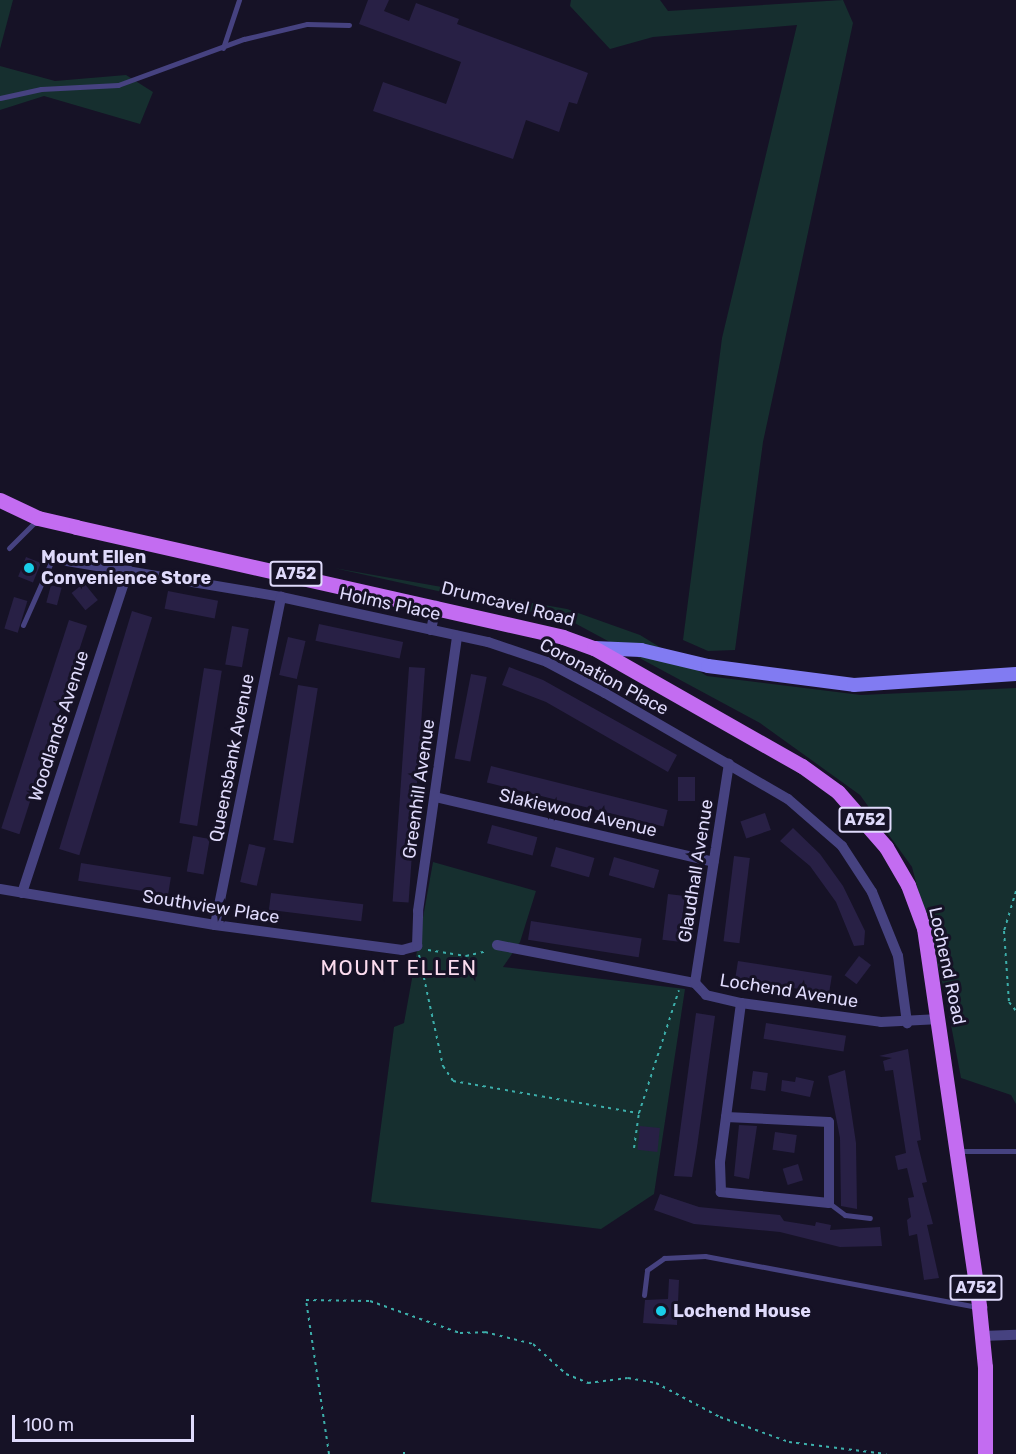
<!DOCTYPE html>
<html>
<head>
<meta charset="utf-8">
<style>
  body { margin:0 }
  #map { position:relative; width:1016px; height:1454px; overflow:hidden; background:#161226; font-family:Rubik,sans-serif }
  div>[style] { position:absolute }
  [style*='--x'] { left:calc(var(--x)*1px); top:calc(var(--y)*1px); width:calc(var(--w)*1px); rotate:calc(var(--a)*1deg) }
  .green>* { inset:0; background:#162f2f }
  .building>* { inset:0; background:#282045; transform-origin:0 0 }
  .path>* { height:2px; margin-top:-1px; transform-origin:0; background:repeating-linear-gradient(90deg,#3caeaa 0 3px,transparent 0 7.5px) }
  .lane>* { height:5px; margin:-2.5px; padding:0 2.5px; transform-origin:2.5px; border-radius:2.5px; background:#464280 }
  .street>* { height:10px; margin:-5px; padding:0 5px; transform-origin:5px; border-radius:5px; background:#464280 }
  .secondary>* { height:14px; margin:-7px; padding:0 7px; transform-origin:7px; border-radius:7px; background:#817bf2 }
  .primary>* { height:15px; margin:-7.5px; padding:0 7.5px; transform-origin:7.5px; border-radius:7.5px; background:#c36cf1 }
  .dots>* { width:16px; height:16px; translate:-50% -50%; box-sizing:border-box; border:3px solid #161226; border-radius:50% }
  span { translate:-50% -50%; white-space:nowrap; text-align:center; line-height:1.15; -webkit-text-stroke:6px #161226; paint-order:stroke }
  .shield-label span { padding:2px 4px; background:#161226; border:2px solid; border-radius:4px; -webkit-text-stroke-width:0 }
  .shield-label { font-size:16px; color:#dfdafb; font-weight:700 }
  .poi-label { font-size:18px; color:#dfdafb; font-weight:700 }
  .left { translate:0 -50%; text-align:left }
  .street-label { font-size:18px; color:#dfdafb }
  .quarter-label { font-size:21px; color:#fcdcef; letter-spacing:1.5px }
  .scale { position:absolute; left:12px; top:1415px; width:182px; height:27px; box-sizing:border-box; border:3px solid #dfdafb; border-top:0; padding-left:8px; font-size:18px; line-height:21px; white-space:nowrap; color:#dfdafb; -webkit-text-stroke:4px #161226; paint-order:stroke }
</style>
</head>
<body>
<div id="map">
  <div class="green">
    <div style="clip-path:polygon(0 0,13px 0,0 49px)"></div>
    <div style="clip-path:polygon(571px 0,660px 0,668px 11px,843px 0,853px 23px,763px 442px,735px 650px,708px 651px,683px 640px,722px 338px,797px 25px,653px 37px,610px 49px,570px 6px)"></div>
    <div style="clip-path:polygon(0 66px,55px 81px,126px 75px,153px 92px,140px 124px,44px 96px,0 110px)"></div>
    <div style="clip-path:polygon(334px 568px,567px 609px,640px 635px,707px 676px,861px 695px,1016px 688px,1016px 1104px,1011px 1095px,961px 1078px,945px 993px,912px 867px,860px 795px,760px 723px,569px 620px)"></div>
    <div style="clip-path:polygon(433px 862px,536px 891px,520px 942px,503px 967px,685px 989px,654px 1194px,601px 1229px,371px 1202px,394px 1027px,404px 1023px)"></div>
  </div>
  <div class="building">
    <div style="clip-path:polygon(368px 0,389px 0,384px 11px,409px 21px,416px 3px,459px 19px,457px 24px,588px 73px,577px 104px,569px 102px,559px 132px,526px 120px,513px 159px,373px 111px,383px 82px,446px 104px,461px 62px,359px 24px)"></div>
    <div style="left:26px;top:557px;width:16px;height:21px;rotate:22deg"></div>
    <div style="left:84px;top:583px;width:22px;height:16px;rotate:51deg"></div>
    <div style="left:51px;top:585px;width:11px;height:18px;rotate:15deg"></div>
    <div style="left:168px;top:591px;width:51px;height:18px;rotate:11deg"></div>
    <div style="left:14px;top:597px;width:14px;height:33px;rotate:17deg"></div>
    <div style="left:132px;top:611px;width:21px;height:249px;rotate:17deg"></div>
    <div style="left:69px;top:620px;width:19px;height:219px;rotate:18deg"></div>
    <div style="left:319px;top:624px;width:86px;height:17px;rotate:12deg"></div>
    <div style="left:232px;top:626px;width:17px;height:39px;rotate:10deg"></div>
    <div style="left:288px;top:637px;width:18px;height:39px;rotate:13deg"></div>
    <div style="left:409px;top:667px;width:16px;height:235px;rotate:4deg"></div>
    <div style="clip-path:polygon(509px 667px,543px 680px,677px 755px,668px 772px,546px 702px,502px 685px)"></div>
    <div style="left:204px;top:668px;width:18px;height:157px;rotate:9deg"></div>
    <div style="left:471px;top:674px;width:16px;height:86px;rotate:11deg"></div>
    <div style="left:298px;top:685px;width:20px;height:157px;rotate:9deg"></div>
    <div style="left:491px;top:766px;width:182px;height:17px;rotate:14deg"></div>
    <div style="left:678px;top:777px;width:17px;height:24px"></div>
    <div style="left:765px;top:813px;width:18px;height:26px;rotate:71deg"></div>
    <div style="left:492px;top:825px;width:47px;height:19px;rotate:15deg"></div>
    <div style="clip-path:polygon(793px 828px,820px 854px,843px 886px,865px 931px,864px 945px,854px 946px,836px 902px,810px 866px,780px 841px)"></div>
    <div style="left:193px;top:836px;width:17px;height:36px;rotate:10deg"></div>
    <div style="left:249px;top:844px;width:17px;height:39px;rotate:13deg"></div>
    <div style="left:556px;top:847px;width:40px;height:20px;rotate:16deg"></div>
    <div style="left:734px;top:856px;width:16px;height:86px;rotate:7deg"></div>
    <div style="left:614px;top:857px;width:47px;height:19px;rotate:16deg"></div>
    <div style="left:81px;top:863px;width:91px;height:18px;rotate:9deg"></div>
    <div style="left:271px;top:893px;width:93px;height:17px;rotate:7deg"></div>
    <div style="left:668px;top:894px;width:17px;height:46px;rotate:7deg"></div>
    <div style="left:531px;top:921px;width:112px;height:19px;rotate:9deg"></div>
    <div style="left:859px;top:956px;width:15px;height:24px;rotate:37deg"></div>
    <div style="left:738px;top:961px;width:95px;height:18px;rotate:9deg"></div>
    <div style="clip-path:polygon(696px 1013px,715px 1016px,697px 1147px,692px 1177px,674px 1176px)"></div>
    <div style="left:766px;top:1023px;width:81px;height:16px;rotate:9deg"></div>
    <div style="clip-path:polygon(908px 1049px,921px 1140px,917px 1141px,927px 1182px,922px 1183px,933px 1224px,927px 1225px,939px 1278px,924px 1280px,917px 1234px,909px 1236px,907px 1220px,911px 1217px,908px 1198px,914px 1197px,907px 1168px,898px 1170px,895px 1156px,906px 1153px,893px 1070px,885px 1071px,883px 1061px,892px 1058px,879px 1056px)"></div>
    <div style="clip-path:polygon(845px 1070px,856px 1143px,857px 1209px,841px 1206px,840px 1138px,828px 1076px)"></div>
    <div style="left:753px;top:1071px;width:15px;height:18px;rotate:8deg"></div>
    <div style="clip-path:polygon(796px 1077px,814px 1081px,810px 1097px,781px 1091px,782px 1080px,795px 1082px)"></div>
    <div style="clip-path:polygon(739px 1125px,757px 1126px,749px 1179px,734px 1176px)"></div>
    <div style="left:640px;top:1126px;width:20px;height:24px;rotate:6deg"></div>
    <div style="left:775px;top:1132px;width:22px;height:18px;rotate:8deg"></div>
    <div style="left:798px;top:1164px;width:17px;height:16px;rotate:73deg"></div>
    <div style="clip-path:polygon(660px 1194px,699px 1207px,780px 1215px,784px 1221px,815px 1226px,816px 1222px,831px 1225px,830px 1230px,880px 1227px,882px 1246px,840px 1247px,780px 1232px,694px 1224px,654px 1210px)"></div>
    <div style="clip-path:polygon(669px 1279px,679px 1280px,677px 1325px,643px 1323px,645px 1300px,668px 1299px)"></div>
  </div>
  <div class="path">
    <div style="--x:1016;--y:891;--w:42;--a:106.7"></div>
    <div style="--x:1004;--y:931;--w:71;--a:86"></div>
    <div style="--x:1009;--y:1002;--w:11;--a:52"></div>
    <div style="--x:428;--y:950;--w:38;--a:9"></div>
    <div style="--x:466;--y:956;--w:22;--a:-13"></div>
    <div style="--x:419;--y:955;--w:114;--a:77.8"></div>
    <div style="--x:443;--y:1066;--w:18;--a:56"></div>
    <div style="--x:453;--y:1081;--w:189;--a:9.8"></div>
    <div style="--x:634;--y:1148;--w:35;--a:-82"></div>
    <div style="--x:639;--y:1113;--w:129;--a:-72"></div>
    <div style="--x:404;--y:1452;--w:2;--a:90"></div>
    <div style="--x:329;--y:1454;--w:156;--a:-98.5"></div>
    <div style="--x:306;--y:1300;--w:64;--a:0.9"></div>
    <div style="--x:370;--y:1301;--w:96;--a:19.6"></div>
    <div style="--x:460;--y:1333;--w:25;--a:-2"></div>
    <div style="--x:485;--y:1332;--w:49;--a:14"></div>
    <div style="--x:533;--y:1344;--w:45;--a:42.3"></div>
    <div style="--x:566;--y:1374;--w:24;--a:22"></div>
    <div style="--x:588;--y:1383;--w:40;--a:-7.1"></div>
    <div style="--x:628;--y:1378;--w:28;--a:10"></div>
    <div style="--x:656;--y:1383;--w:72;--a:28"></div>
    <div style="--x:720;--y:1417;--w:73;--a:19.9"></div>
    <div style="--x:789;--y:1442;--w:98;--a:7.1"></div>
  </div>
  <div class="lane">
    <div style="--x:223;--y:48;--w:51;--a:-71.6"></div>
    <div style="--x:0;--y:98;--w:42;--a:-12.4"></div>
    <div style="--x:41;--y:89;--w:77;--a:-3"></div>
    <div style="--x:118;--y:85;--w:134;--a:-20.1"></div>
    <div style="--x:244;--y:39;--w:65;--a:-13.4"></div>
    <div style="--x:307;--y:24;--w:42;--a:1.4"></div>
    <div style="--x:9;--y:548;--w:40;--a:-45"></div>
    <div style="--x:23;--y:625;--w:71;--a:-66"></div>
    <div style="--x:52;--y:560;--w:15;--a:4"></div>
    <div style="--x:958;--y:1151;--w:58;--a:0"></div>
    <div style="--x:829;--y:1203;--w:20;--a:37"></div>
    <div style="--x:845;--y:1215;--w:25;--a:7"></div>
    <div style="--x:644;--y:1295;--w:25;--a:-83"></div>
    <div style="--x:647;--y:1270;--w:21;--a:-35"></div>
    <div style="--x:664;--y:1258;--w:41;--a:-2.8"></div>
    <div style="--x:705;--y:1256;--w:277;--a:10.6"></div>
  </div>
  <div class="street">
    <div style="--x:67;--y:561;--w:217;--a:9.5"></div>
    <div style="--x:281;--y:597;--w:212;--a:12.3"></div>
    <div style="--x:488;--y:642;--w:62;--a:18.7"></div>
    <div style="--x:547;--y:662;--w:66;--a:28.1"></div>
    <div style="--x:605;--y:693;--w:211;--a:30.1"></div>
    <div style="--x:788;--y:799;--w:72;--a:41"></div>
    <div style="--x:842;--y:846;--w:55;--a:56.9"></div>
    <div style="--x:872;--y:892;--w:69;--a:67.9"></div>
    <div style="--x:898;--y:956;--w:68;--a:82.3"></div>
    <div style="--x:431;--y:630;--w:25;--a:-78"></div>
    <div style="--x:435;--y:797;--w:286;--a:13.1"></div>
    <div style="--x:0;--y:889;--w:218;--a:9.5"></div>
    <div style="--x:215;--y:925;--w:189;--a:7.6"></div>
    <div style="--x:402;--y:950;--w:16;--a:-15"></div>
    <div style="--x:417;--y:946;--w:35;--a:-88"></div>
    <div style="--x:418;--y:911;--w:278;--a:-81.9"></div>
    <div style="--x:22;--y:893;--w:340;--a:-71.8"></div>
    <div style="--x:215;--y:925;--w:335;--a:-78.6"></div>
    <div style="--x:497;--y:945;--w:202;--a:10.9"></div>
    <div style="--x:695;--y:983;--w:16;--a:47"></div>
    <div style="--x:706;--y:995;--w:36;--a:13"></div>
    <div style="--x:741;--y:1003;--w:141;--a:7.7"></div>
    <div style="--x:881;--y:1022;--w:59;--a:-2.9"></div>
    <div style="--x:695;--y:983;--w:222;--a:-81.2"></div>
    <div style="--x:726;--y:1117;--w:103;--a:2.8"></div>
    <div style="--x:829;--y:1122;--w:81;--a:90"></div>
    <div style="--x:829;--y:1203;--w:109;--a:-174.2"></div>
    <div style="--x:721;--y:1192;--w:30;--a:-92"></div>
    <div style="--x:720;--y:1162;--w:45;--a:-82.4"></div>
    <div style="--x:726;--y:1117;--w:115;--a:-82.5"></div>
    <div style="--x:982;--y:1336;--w:34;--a:-2"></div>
  </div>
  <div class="secondary">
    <div style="--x:594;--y:648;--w:47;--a:2.4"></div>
    <div style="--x:641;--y:650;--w:69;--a:13.4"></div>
    <div style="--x:708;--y:666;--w:147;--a:7.4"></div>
    <div style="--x:854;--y:685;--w:162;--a:-3.9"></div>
  </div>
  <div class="primary">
    <div style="--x:0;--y:500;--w:42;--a:25.3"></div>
    <div style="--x:38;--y:518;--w:39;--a:13"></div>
    <div style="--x:76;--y:527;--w:499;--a:12.7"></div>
    <div style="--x:563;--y:637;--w:33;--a:20"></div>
    <div style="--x:594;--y:648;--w:239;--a:29.6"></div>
    <div style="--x:802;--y:766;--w:44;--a:35.8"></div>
    <div style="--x:838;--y:792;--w:73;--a:48.9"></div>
    <div style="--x:886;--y:847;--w:44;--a:59.9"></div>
    <div style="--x:908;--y:885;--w:46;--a:69.6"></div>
    <div style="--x:924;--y:928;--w:383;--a:81.7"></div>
    <div style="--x:979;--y:1307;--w:60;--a:84.3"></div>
    <div style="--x:985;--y:1367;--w:87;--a:90"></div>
  </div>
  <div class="dots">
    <div style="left:29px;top:568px;background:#19cee9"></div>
    <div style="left:661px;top:1311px;background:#19cee9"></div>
  </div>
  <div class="shield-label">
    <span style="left:296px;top:574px">A752</span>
    <span style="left:865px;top:820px">A752</span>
    <span style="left:976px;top:1288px">A752</span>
  </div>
  <div class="poi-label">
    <span class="left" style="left:41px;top:568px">Mount Ellen<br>Convenience Store</span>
    <span class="left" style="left:673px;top:1311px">Lochend House</span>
  </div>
  <div class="street-label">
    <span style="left:390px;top:604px;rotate:12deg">Holms Place</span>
    <span style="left:508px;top:604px;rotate:14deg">Drumcavel Road</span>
    <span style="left:604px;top:677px;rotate:28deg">Coronation Place</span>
    <span style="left:59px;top:726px;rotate:-72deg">Woodlands Avenue</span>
    <span style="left:232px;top:758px;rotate:-79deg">Queensbank Avenue</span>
    <span style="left:419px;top:789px;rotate:-82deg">Greenhill Avenue</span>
    <span style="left:578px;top:813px;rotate:13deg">Slakiewood Avenue</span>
    <span style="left:696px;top:871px;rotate:-81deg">Glaudhall Avenue</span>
    <span style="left:211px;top:907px;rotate:9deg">Southview Place</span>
    <span style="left:947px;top:966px;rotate:78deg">Lochend Road</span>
    <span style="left:789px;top:991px;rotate:9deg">Lochend Avenue</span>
  </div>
  <div class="quarter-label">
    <span style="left:399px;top:968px">MOUNT ELLEN</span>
  </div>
  <div class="scale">100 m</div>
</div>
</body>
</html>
